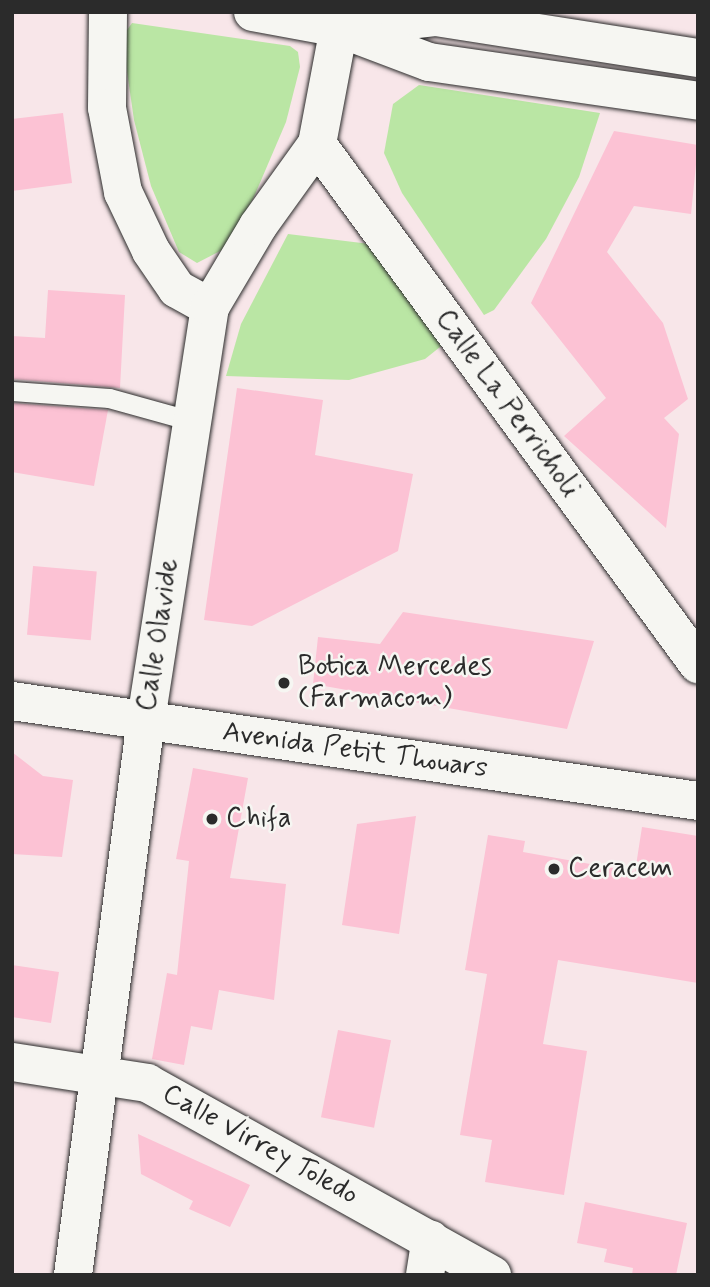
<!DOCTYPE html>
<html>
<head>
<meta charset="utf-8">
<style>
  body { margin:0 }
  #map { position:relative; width:710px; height:1287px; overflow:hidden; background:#f8e6e9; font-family:Mynerve,sans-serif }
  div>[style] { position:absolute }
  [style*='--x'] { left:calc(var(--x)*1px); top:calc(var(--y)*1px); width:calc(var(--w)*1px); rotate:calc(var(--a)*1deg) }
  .green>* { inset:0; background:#bae6a4 }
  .building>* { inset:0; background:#fcc2d4; transform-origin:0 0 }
  .roads { filter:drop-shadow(0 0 2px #2b2b2b) drop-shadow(0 0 2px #2b2b2b) }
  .service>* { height:19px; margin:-9.5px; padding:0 9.5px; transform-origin:9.5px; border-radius:9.5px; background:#f6f6f2 }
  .minor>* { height:38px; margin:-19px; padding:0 19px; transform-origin:19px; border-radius:19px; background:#f6f6f2 }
  .secondary>* { height:38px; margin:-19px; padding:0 19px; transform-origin:19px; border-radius:19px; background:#f6f6f2 }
  .primary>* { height:38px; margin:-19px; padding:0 19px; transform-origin:19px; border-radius:19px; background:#f6f6f2 }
  .dots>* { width:19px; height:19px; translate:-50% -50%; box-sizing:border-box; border:4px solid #f6f6f2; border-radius:50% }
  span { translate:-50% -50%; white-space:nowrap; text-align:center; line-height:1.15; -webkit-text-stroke:5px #f6f6f2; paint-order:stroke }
  .street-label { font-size:28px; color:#2b2b2b }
  .poi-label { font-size:28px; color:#2b2b2b }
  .left { translate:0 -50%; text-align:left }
  .frame { position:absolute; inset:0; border:14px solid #2b2b2b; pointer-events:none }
</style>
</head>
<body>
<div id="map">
  <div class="green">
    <div style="clip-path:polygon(132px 23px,290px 46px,298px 52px,300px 67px,286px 122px,253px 199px,222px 250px,197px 263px,179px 252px,151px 186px,134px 120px,122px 37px)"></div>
    <div style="clip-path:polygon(419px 85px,600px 113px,579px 177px,546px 239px,494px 310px,484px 315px,402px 193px,384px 153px,393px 104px)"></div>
    <div style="clip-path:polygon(288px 234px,378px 245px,445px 343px,425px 359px,349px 380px,226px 376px,241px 324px)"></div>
  </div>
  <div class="building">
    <div style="clip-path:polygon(63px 113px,72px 183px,12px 191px,12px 119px)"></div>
    <div style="clip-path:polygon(614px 131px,698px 145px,691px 214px,634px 206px,607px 252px,663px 323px,688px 399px,664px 418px,679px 434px,666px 528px,564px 436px,606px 398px,531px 303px)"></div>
    <div style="clip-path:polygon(48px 290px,125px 295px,120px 388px,12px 379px,12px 336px,45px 338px)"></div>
    <div style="clip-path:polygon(237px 388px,323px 400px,315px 455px,413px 474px,398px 551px,252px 626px,204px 620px)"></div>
    <div style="clip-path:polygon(12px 403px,108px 410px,94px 486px,12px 472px)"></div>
    <div style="left:33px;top:566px;width:64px;height:69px;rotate:5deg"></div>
    <div style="clip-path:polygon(403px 612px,594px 641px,567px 729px,313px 684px,318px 637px,380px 644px)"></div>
    <div style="clip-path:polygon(12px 752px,43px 776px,73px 780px,62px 857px,12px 854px)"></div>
    <div style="clip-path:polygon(193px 768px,248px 778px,230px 878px,286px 884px,274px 1000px,219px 990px,212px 1030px,191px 1026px,184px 1065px,152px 1059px,167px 973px,177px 975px,189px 861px,176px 859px)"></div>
    <div style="clip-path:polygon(416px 816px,399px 934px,342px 925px,357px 824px)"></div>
    <div style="clip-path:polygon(642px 827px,698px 836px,698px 983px,558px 960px,543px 1044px,587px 1051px,564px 1195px,485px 1182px,492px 1140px,460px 1135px,487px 974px,465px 970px,488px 835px,525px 841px,523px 852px,635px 872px)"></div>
    <div style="clip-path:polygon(12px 965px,59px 972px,51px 1023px,12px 1017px)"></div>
    <div style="left:338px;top:1030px;width:54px;height:89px;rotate:11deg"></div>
    <div style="clip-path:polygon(138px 1134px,250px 1185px,230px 1227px,189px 1209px,193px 1201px,141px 1174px)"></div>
    <div style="clip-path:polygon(585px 1202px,687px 1223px,676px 1275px,632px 1275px,633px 1268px,604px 1262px,607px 1249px,577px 1243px)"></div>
  </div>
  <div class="roads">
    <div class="service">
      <div style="--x:12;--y:391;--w:97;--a:4.1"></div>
      <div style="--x:109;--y:398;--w:86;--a:15.5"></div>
    </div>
    <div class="minor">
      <div style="--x:108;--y:12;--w:96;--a:90.6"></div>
      <div style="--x:107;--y:108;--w:86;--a:79.2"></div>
      <div style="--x:123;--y:192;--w:65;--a:64.6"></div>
      <div style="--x:151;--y:251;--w:46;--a:55.6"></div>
      <div style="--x:177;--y:289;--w:38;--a:29"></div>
      <div style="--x:317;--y:144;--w:645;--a:53.77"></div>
      <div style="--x:12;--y:1062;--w:137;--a:8.8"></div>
      <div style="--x:147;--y:1083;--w:395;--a:29.1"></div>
      <div style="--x:73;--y:1275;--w:560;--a:-82.51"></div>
      <div style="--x:146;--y:720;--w:418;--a:-81.2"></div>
      <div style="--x:210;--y:307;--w:94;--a:-59.3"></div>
      <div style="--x:258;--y:226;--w:101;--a:-54.3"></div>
      <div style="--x:317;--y:144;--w:118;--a:-79.3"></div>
      <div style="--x:425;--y:1275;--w:36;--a:-81"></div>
    </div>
    <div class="secondary">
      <div style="--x:253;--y:12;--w:87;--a:10.5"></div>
      <div style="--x:339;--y:28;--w:98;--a:-6.5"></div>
      <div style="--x:436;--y:17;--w:265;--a:8.9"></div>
      <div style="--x:12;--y:701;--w:693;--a:8.29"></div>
    </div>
    <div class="primary">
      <div style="--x:339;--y:28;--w:96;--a:20.7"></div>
      <div style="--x:429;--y:62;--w:272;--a:8.2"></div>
    </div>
  </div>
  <div class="dots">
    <div style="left:284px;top:683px;background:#2b2b2b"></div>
    <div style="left:212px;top:819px;background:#2b2b2b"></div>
    <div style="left:554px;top:869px;background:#2b2b2b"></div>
  </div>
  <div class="street-label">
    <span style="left:507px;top:404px;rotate:54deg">Calle La Perricholi</span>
    <span style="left:159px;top:635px;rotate:-81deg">Calle Olavide</span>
    <span style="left:355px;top:751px;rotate:8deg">Avenida Petit Thouars</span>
    <span style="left:260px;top:1145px;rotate:29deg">Calle Virrey Toledo</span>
  </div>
  <div class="poi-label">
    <span class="left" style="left:298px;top:683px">Botica Mercedes<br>(Farmacom)</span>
    <span class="left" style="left:226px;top:819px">Chifa</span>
    <span class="left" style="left:568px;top:869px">Ceracem</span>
  </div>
  <div class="frame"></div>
</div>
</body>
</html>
